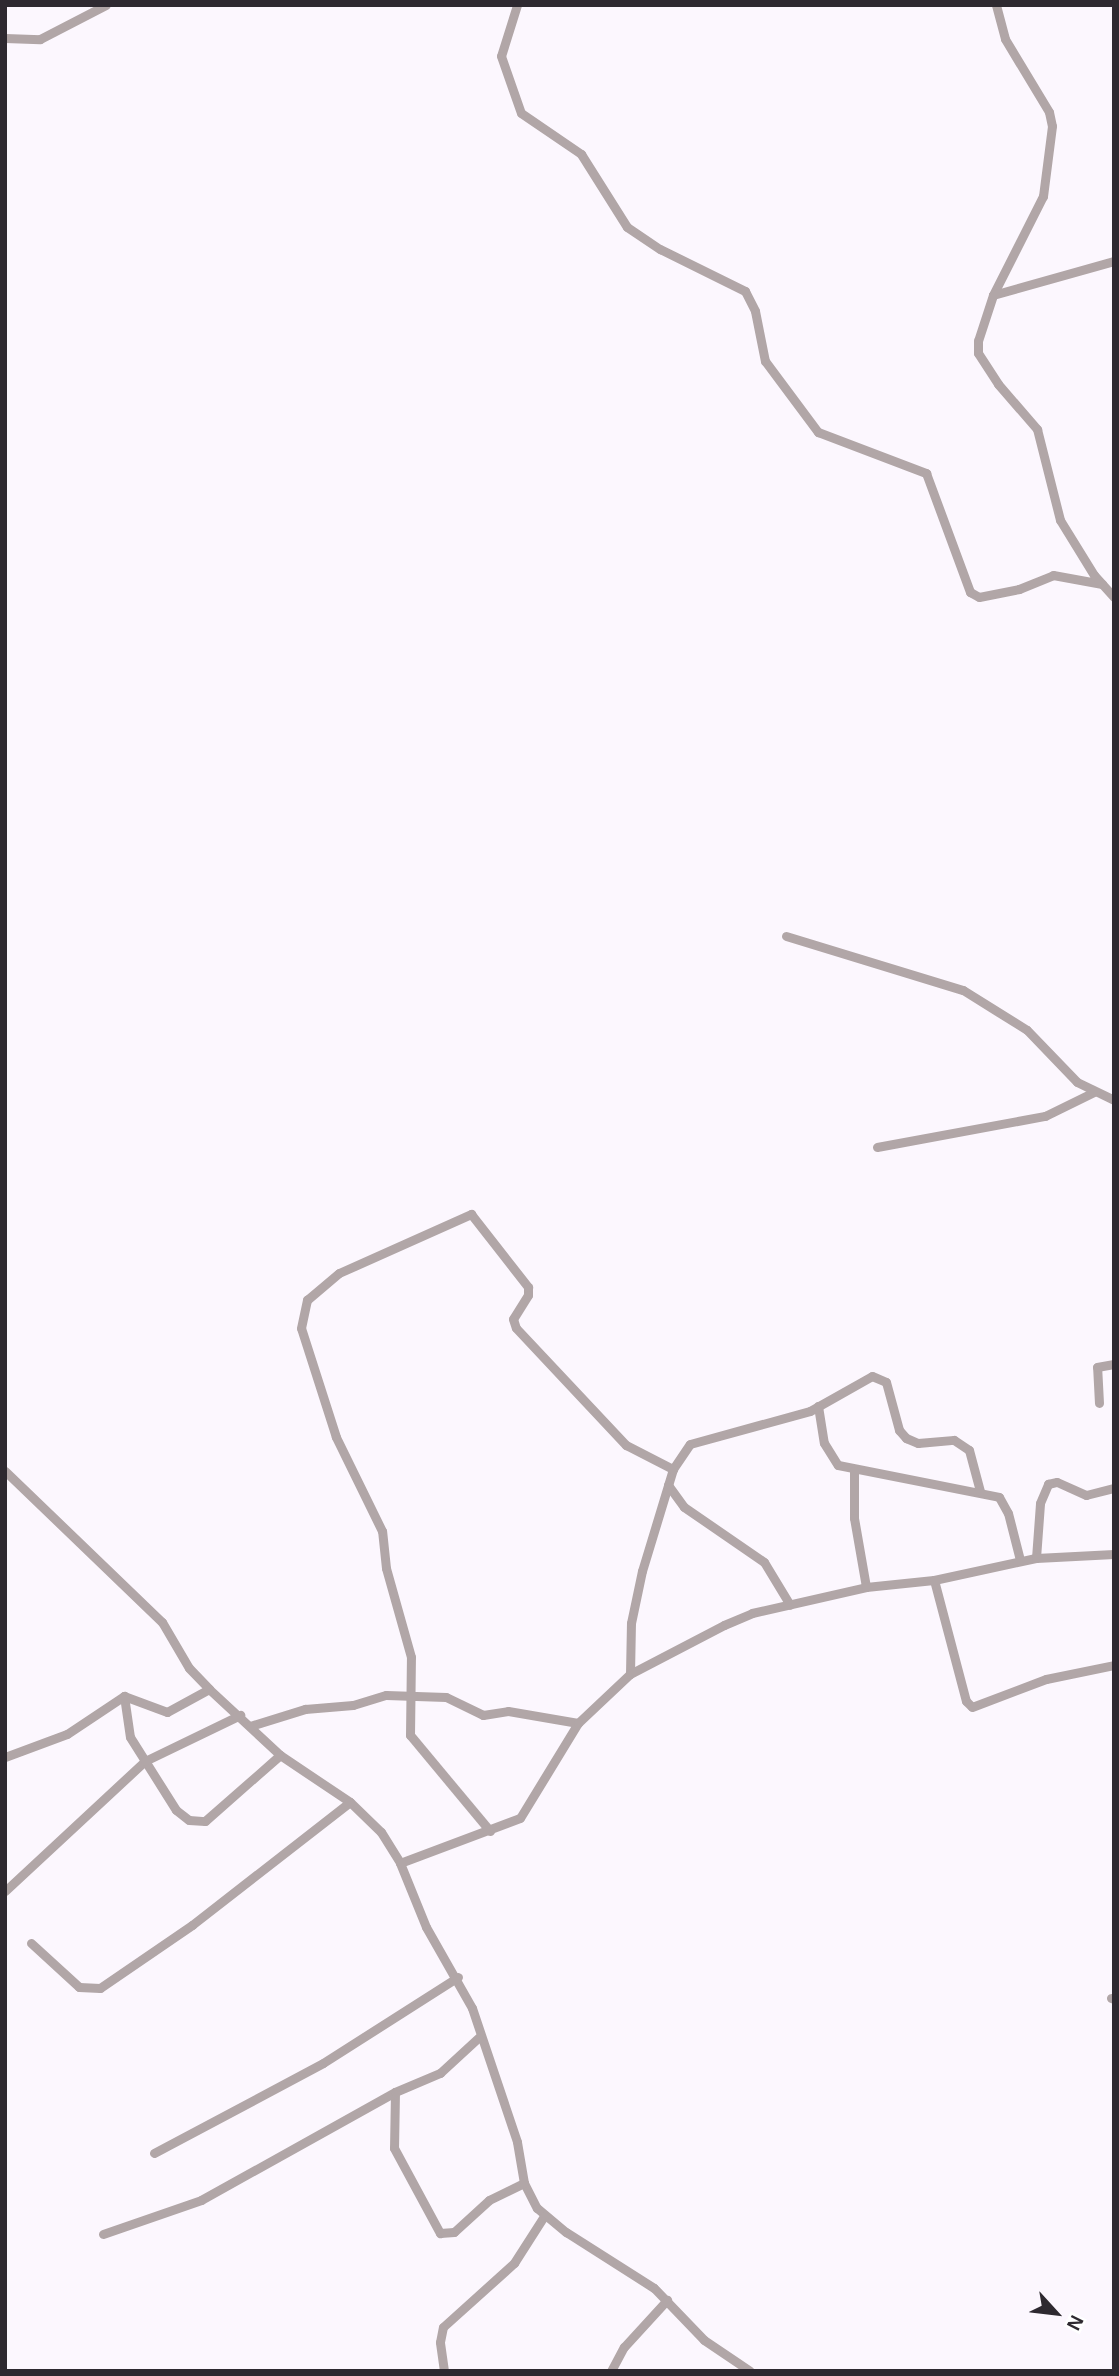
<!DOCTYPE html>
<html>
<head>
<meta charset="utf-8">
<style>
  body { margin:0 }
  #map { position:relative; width:1119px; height:2376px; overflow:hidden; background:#fcf7fe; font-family:Helvetica,sans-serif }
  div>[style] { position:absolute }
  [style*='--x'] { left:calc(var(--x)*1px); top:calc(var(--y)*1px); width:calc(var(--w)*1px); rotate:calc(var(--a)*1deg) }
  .street>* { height:9px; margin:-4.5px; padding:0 4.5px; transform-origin:4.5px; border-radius:4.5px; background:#b1a6a7 }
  span { translate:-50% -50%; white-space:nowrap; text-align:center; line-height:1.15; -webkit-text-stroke:7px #fff; paint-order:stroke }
  .frame { position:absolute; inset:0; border:7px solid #2e2930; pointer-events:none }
  .north { position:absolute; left:1021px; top:2278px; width:70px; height:70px; -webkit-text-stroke:5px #fff; paint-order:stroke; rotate:117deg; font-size:19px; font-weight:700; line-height:28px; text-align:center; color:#2e2930 }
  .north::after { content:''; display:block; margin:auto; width:24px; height:32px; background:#2e2930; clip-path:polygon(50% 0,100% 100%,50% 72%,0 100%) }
</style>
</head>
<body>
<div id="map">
  <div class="street">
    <div style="--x:517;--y:5;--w:53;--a:107.4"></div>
    <div style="--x:501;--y:56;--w:60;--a:70.7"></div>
    <div style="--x:521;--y:113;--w:73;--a:34.3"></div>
    <div style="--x:581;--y:154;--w:86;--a:57.8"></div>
    <div style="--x:627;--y:227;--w:40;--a:34"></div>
    <div style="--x:660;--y:249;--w:95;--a:26.3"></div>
    <div style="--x:745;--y:291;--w:22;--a:63"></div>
    <div style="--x:755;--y:311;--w:51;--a:78.7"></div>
    <div style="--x:765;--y:361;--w:89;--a:53.3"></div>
    <div style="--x:818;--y:432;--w:116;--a:20.8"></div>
    <div style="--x:926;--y:473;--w:127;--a:69.7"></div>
    <div style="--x:970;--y:592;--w:10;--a:29"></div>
    <div style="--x:979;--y:597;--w:41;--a:-11.3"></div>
    <div style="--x:1019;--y:589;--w:37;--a:-22"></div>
    <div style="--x:1053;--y:575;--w:50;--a:10.4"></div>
    <div style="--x:996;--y:5;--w:35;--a:75"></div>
    <div style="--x:1005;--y:39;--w:85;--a:58.9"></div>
    <div style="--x:1049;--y:112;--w:14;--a:78"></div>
    <div style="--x:1052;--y:126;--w:71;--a:97.3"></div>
    <div style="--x:1043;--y:196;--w:111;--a:116.8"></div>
    <div style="--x:993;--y:295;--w:48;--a:108.1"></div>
    <div style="--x:978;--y:341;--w:12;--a:90"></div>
    <div style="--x:978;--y:353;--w:37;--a:57"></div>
    <div style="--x:998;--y:384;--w:60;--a:49.1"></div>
    <div style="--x:1037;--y:429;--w:94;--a:75.8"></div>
    <div style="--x:1060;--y:520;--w:65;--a:58.3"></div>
    <div style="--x:1094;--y:575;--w:30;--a:48"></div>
    <div style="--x:5;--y:38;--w:35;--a:2"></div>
    <div style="--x:40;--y:39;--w:74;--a:-27.3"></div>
    <div style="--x:993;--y:295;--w:126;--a:-15.7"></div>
    <div style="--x:786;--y:936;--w:185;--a:17"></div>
    <div style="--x:963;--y:990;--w:75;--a:32"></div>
    <div style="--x:1027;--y:1030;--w:72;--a:46.1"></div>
    <div style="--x:1077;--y:1082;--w:41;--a:25.9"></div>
    <div style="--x:877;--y:1147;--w:171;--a:-10.5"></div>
    <div style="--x:1045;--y:1116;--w:55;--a:-26.1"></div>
    <div style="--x:1099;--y:1403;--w:36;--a:-93"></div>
    <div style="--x:1097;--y:1367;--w:17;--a:-10"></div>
    <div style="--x:818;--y:1406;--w:37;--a:81"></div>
    <div style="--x:824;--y:1443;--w:26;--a:58"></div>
    <div style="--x:838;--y:1465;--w:164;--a:11.2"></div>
    <div style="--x:999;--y:1497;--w:18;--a:61"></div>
    <div style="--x:1008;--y:1513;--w:49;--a:75.7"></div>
    <div style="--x:5;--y:1471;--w:218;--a:43.9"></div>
    <div style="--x:162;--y:1622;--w:53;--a:59.6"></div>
    <div style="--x:189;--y:1668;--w:29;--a:46"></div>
    <div style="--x:209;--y:1689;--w:97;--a:42.9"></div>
    <div style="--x:280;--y:1755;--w:84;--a:33.9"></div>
    <div style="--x:350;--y:1802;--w:43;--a:44.1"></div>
    <div style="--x:381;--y:1832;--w:36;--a:58"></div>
    <div style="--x:400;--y:1863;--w:69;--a:67.9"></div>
    <div style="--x:426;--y:1927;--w:93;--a:60.4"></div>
    <div style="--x:472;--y:2008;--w:141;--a:71.4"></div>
    <div style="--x:517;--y:2142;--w:42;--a:80.3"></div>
    <div style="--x:524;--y:2183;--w:28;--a:63"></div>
    <div style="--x:537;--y:2208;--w:38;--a:40"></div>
    <div style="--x:566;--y:2232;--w:104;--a:32.5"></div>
    <div style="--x:654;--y:2288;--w:72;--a:46.1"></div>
    <div style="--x:704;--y:2340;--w:55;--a:34"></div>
    <div style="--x:854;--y:1471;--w:47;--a:90"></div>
    <div style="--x:854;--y:1518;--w:70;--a:80.1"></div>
    <div style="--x:668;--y:1485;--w:27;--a:54"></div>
    <div style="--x:684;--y:1507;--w:97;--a:34.5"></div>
    <div style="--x:764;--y:1562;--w:50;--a:58.8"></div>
    <div style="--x:1036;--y:1558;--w:55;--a:-85.8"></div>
    <div style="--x:1040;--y:1503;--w:21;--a:-67"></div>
    <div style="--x:1048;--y:1484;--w:9;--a:-13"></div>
    <div style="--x:1057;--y:1482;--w:32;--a:24"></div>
    <div style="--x:1086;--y:1495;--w:29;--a:-14"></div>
    <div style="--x:934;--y:1580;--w:125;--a:75.2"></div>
    <div style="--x:966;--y:1701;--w:8;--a:45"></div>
    <div style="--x:972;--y:1707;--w:79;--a:-20.7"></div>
    <div style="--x:1046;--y:1679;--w:69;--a:-11.6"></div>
    <div style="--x:630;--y:1674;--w:51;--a:-88.9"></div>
    <div style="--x:631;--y:1623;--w:53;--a:-78.1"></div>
    <div style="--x:642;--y:1571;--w:107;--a:-73.1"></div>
    <div style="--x:673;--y:1469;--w:30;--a:-56"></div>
    <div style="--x:690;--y:1444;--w:124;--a:-15.4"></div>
    <div style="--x:810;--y:1411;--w:71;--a:-29.4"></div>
    <div style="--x:872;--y:1376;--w:15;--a:23"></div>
    <div style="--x:886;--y:1382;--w:50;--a:74.8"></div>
    <div style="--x:899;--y:1430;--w:11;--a:49"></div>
    <div style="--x:906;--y:1438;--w:13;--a:23"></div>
    <div style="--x:918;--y:1443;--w:36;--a:-5"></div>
    <div style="--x:954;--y:1440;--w:18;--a:34"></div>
    <div style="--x:969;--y:1450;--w:42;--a:75"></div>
    <div style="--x:124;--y:1696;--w:41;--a:81.7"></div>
    <div style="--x:130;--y:1737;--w:86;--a:57.8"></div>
    <div style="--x:176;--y:1810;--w:16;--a:38"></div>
    <div style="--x:189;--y:1820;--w:16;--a:4"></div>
    <div style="--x:205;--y:1821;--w:100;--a:-41.3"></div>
    <div style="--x:250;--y:1726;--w:58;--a:-17.2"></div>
    <div style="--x:305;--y:1709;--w:48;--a:-4.8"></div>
    <div style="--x:353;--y:1705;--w:34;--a:-17"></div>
    <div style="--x:386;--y:1695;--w:60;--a:1.9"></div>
    <div style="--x:446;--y:1697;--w:41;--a:25.9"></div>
    <div style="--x:483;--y:1715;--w:25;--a:-9"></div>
    <div style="--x:508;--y:1711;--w:71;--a:9.7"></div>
    <div style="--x:5;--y:1757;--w:66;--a:-20.4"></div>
    <div style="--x:67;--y:1734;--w:69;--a:-33.7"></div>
    <div style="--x:124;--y:1696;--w:46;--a:20.4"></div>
    <div style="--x:167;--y:1712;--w:48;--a:-28.7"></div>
    <div style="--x:490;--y:1831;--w:125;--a:-129.8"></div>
    <div style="--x:410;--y:1735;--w:78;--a:-89.3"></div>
    <div style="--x:411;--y:1657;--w:92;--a:-105.7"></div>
    <div style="--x:386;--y:1568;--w:37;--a:-96"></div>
    <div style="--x:382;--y:1531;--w:105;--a:-116.1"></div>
    <div style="--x:336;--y:1437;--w:114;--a:-107.8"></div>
    <div style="--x:301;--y:1328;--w:29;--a:-78"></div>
    <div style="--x:307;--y:1300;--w:42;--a:-40.2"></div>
    <div style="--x:339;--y:1273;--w:145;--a:-24.1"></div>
    <div style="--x:471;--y:1214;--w:93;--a:52"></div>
    <div style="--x:528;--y:1287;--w:8;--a:90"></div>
    <div style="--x:528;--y:1295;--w:28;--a:122"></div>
    <div style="--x:513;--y:1319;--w:9;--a:72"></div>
    <div style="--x:516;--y:1328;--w:161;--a:46.8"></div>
    <div style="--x:626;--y:1445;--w:53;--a:27.1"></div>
    <div style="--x:400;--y:1863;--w:128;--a:-20.6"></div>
    <div style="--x:520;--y:1818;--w:111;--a:-58.6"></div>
    <div style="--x:578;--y:1723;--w:71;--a:-43.3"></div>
    <div style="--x:630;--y:1674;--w:106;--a:-27.5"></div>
    <div style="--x:724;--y:1625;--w:30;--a:-23"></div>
    <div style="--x:752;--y:1613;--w:117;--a:-12.8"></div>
    <div style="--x:866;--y:1587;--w:68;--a:-5.9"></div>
    <div style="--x:934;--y:1580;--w:104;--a:-12.2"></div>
    <div style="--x:1036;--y:1558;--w:78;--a:-2.9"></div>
    <div style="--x:5;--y:1891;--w:191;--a:-42.9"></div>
    <div style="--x:145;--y:1761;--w:106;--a:-25.8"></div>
    <div style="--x:31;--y:1943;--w:65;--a:42.5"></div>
    <div style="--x:79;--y:1987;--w:21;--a:3"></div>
    <div style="--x:100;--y:1988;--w:112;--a:-34.4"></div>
    <div style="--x:192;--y:1925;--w:200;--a:-37.9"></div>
    <div style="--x:1111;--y:1998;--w:3;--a:18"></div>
    <div style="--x:395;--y:2092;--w:56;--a:91"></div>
    <div style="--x:394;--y:2148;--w:97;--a:61.6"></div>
    <div style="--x:440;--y:2233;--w:14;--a:-4"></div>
    <div style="--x:454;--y:2232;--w:47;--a:-42.4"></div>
    <div style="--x:489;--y:2200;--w:39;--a:-26"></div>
    <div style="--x:154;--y:2153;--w:191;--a:-28"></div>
    <div style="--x:323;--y:2063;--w:160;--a:-32.5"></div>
    <div style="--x:103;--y:2234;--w:104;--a:-19.1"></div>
    <div style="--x:201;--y:2200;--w:222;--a:-29.1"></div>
    <div style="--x:395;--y:2092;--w:49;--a:-22.9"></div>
    <div style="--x:440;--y:2073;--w:52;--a:-42.6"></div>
    <div style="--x:444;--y:2371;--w:29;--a:-98"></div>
    <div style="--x:440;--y:2342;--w:15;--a:-79"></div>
    <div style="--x:443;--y:2327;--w:96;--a:-42"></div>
    <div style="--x:514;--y:2263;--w:56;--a:-57.4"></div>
    <div style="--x:611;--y:2371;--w:27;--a:-62"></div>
    <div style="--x:624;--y:2347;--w:64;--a:-47.5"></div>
  </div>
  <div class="frame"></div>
  <div class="north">N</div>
</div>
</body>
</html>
